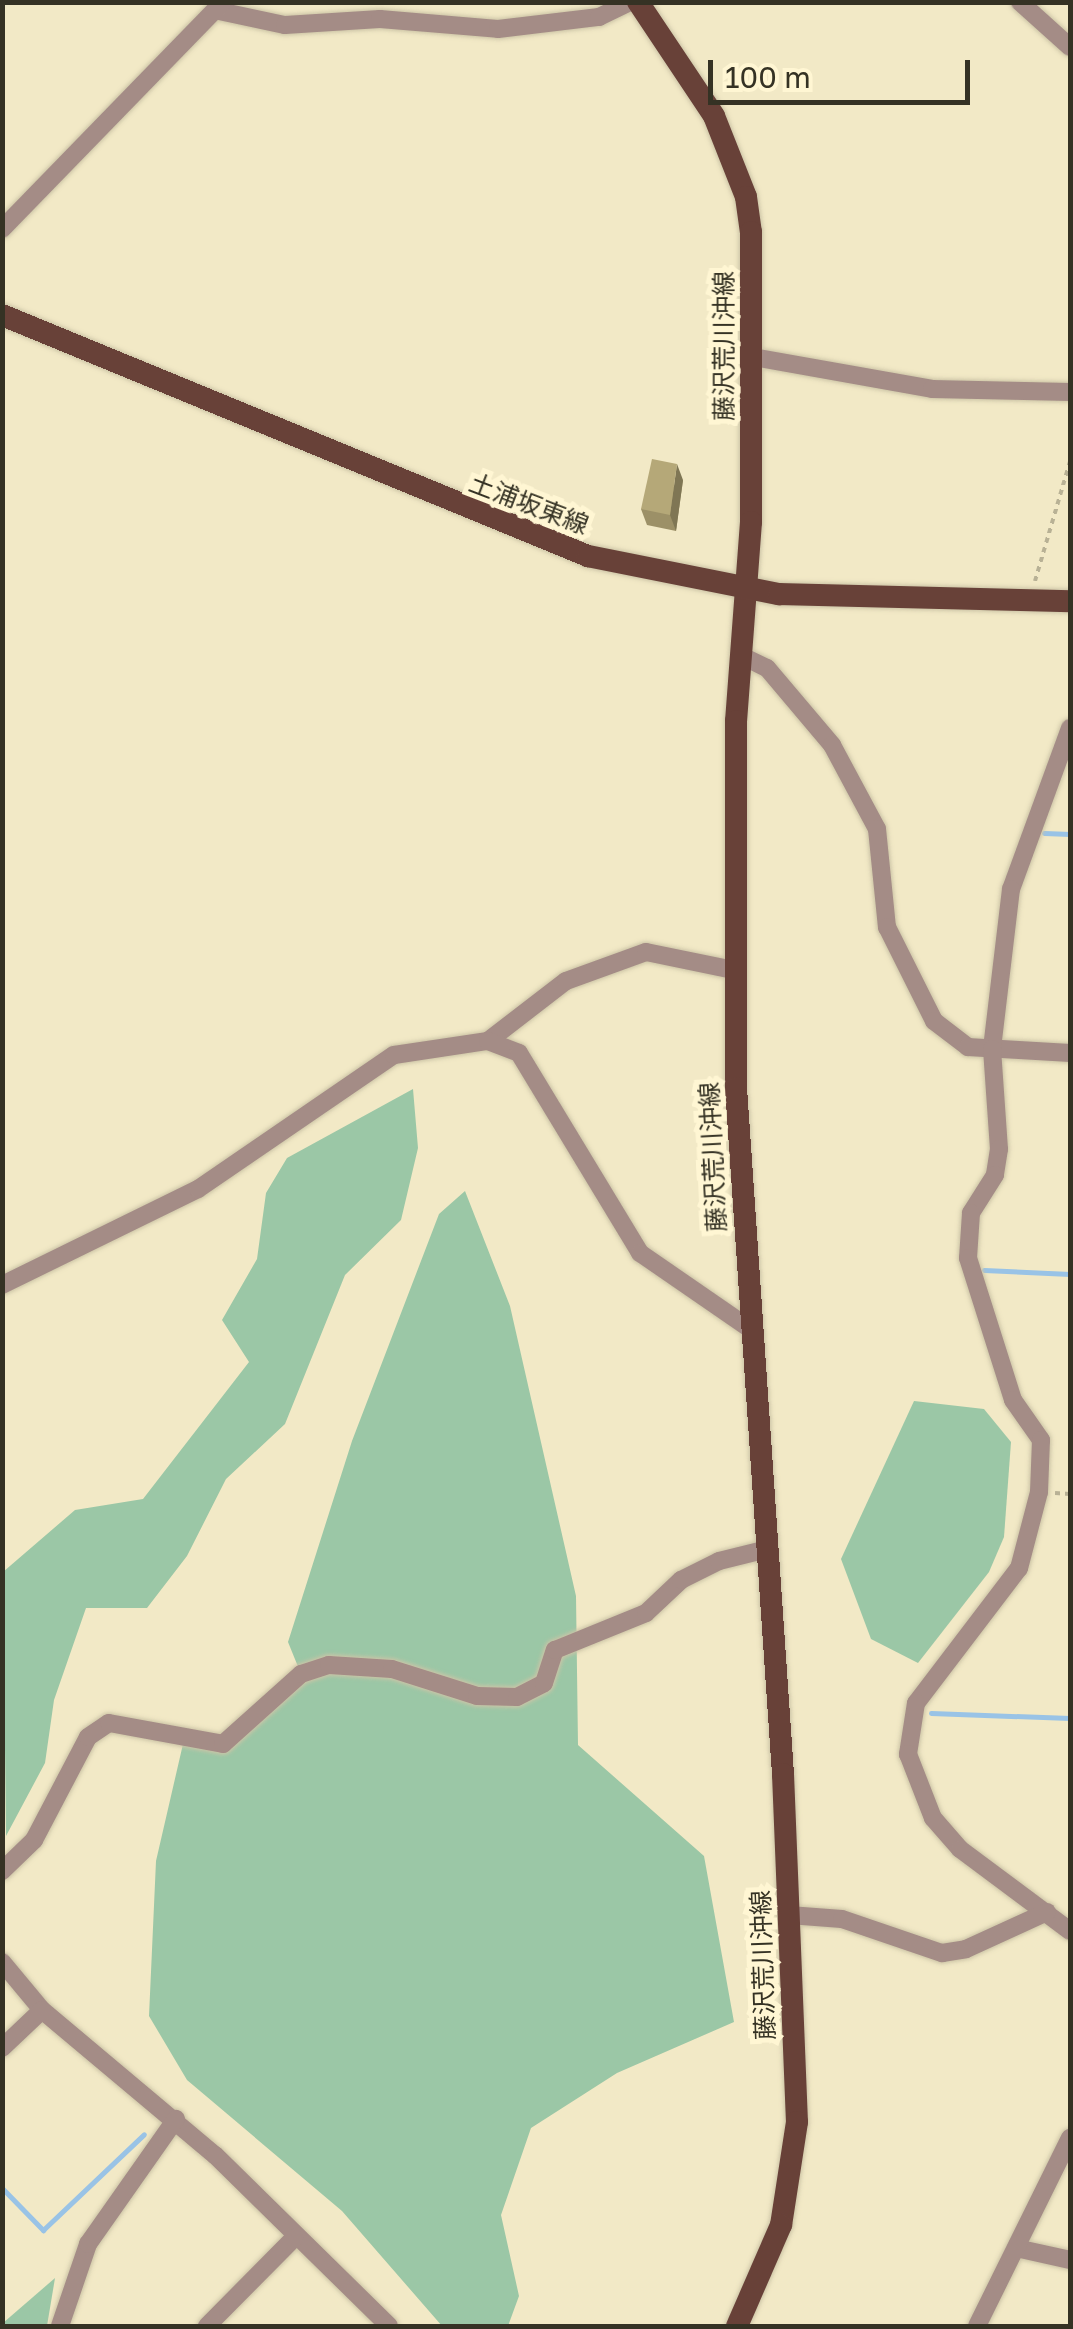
<!DOCTYPE html>
<html>
<head>
<meta charset="utf-8">
<style>
  body { margin:0 }
  #map { position:relative; width:1073px; height:2329px; overflow:hidden; background:#f2e9c6; font-family:"Golos Text","Noto Sans JP",sans-serif }
  div>[style] { position:absolute }
  [style*='--x'] { left:calc(var(--x)*1px); top:calc(var(--y)*1px); width:calc(var(--w)*1px); rotate:calc(var(--a)*1deg) }
  .green>* { inset:0; background:#9bc7a6 }
  .stream>* { height:5px; margin:-2.5px; padding:0 2.5px; transform-origin:2.5px; border-radius:2.5px; background:#99c3e6 }
  .path>* { height:4px; margin-top:-2px; transform-origin:0; background:repeating-linear-gradient(90deg,#b8b195 0 5px,transparent 0 10px) }
  .roads { filter:drop-shadow(0 0 2px #ccc4a6) drop-shadow(0 0 2px #ccc4a6) }
  .minor>* { height:18px; margin:-9px; padding:0 9px; transform-origin:9px; border-radius:9px; background:#a48c86 }
  .major>* { height:22px; margin:-11px; padding:0 11px; transform-origin:11px; border-radius:11px; background:#684138 }
  .wall>* { inset:0; background:#9c9067 }
  .shaded-wall>* { inset:0; background:#7f7654 }
  .building>* { inset:0; background:#b5a878 }
  span { translate:-50% -50%; white-space:nowrap; text-align:center; line-height:1.15; -webkit-text-stroke:10px #fff6d3; paint-order:stroke }
  .street-label { font-size:25px; color:#353224 }
  .frame { position:absolute; inset:0; border:5px solid #353224; pointer-events:none }
  .scale { position:absolute; left:708px; top:60px; width:262px; height:45px; box-sizing:border-box; border:5px solid #353224; border-top:0; padding-left:12px; font-size:30px; line-height:35px; white-space:nowrap; color:#353224; -webkit-text-stroke:8px #fff6d3; paint-order:stroke }
</style>
</head>
<body>
<div id="map">
  <div class="green">
    <div style="clip-path:polygon(413px 1089px,418px 1148px,401px 1220px,345px 1275px,285px 1424px,226px 1479px,187px 1556px,147px 1608px,86px 1608px,54px 1700px,45px 1763px,6px 1836px,3px 1572px,75px 1510px,143px 1499px,249px 1362px,222px 1320px,257px 1259px,266px 1193px,287px 1158px)"></div>
    <div style="clip-path:polygon(465px 1191px,510px 1306px,576px 1596px,578px 1745px,704px 1856px,734px 2022px,617px 2073px,531px 2128px,501px 2215px,519px 2296px,508px 2326px,442px 2326px,342px 2211px,187px 2080px,149px 2016px,156px 1861px,183px 1744px,223px 1744px,301px 1674px,288px 1642px,352px 1441px,439px 1214px)"></div>
    <div style="clip-path:polygon(914px 1401px,984px 1409px,1011px 1442px,1004px 1537px,989px 1572px,918px 1663px,871px 1639px,841px 1559px)"></div>
    <div style="clip-path:polygon(55px 2278px,47px 2326px,3px 2326px,3px 2323px)"></div>
  </div>
  <div class="stream">
    <div style="--x:1044;--y:833;--w:26;--a:2"></div>
    <div style="--x:984;--y:1270;--w:86;--a:2.7"></div>
    <div style="--x:931;--y:1713;--w:139;--a:2.1"></div>
    <div style="--x:2;--y:2188;--w:59;--a:45.7"></div>
    <div style="--x:43;--y:2230;--w:139;--a:-43.5"></div>
  </div>
  <div class="path">
    <div style="--x:1035;--y:581;--w:125;--a:-73.7"></div>
    <div style="--x:1055;--y:1493;--w:15;--a:4"></div>
  </div>
  <div class="roads">
    <div class="minor">
      <div style="--x:1020;--y:2;--w:67;--a:42"></div>
      <div style="--x:219;--y:11;--w:67;--a:12"></div>
      <div style="--x:285;--y:25;--w:95;--a:-3.6"></div>
      <div style="--x:380;--y:19;--w:118;--a:4.8"></div>
      <div style="--x:498;--y:29;--w:102;--a:-6.8"></div>
      <div style="--x:599;--y:17;--w:34;--a:-26"></div>
      <div style="--x:2;--y:229;--w:315;--a:-45.8"></div>
      <div style="--x:753;--y:357;--w:182;--a:10.1"></div>
      <div style="--x:932;--y:389;--w:138;--a:1.2"></div>
      <div style="--x:740;--y:655;--w:30;--a:26"></div>
      <div style="--x:767;--y:668;--w:101;--a:49.8"></div>
      <div style="--x:832;--y:745;--w:95;--a:61.8"></div>
      <div style="--x:877;--y:829;--w:99;--a:84.2"></div>
      <div style="--x:887;--y:927;--w:105;--a:63.4"></div>
      <div style="--x:934;--y:1021;--w:43;--a:37.4"></div>
      <div style="--x:968;--y:1047;--w:102;--a:3.4"></div>
      <div style="--x:1070;--y:728;--w:171;--a:110.1"></div>
      <div style="--x:1011;--y:889;--w:161;--a:96.8"></div>
      <div style="--x:992;--y:1049;--w:100;--a:86"></div>
      <div style="--x:999;--y:1149;--w:26;--a:99"></div>
      <div style="--x:995;--y:1175;--w:45;--a:122.3"></div>
      <div style="--x:971;--y:1213;--w:45;--a:93.8"></div>
      <div style="--x:968;--y:1258;--w:149;--a:72.4"></div>
      <div style="--x:1013;--y:1400;--w:49;--a:55"></div>
      <div style="--x:1041;--y:1440;--w:52;--a:92.2"></div>
      <div style="--x:1039;--y:1492;--w:79;--a:104.7"></div>
      <div style="--x:1019;--y:1568;--w:170;--a:127.3"></div>
      <div style="--x:916;--y:1703;--w:52;--a:98.9"></div>
      <div style="--x:908;--y:1754;--w:69;--a:68.7"></div>
      <div style="--x:933;--y:1818;--w:41;--a:48.9"></div>
      <div style="--x:960;--y:1849;--w:137;--a:36.7"></div>
      <div style="--x:488;--y:1041;--w:98;--a:-37.6"></div>
      <div style="--x:566;--y:981;--w:85;--a:-19.9"></div>
      <div style="--x:646;--y:952;--w:90;--a:11.6"></div>
      <div style="--x:2;--y:1285;--w:218;--a:-26.1"></div>
      <div style="--x:198;--y:1189;--w:237;--a:-34.4"></div>
      <div style="--x:394;--y:1055;--w:95;--a:-8.5"></div>
      <div style="--x:488;--y:1041;--w:33;--a:21"></div>
      <div style="--x:519;--y:1053;--w:234;--a:58.8"></div>
      <div style="--x:640;--y:1253;--w:134;--a:34.6"></div>
      <div style="--x:2;--y:1871;--w:45;--a:-44.1"></div>
      <div style="--x:34;--y:1840;--w:116;--a:-62.3"></div>
      <div style="--x:88;--y:1737;--w:25;--a:-34"></div>
      <div style="--x:109;--y:1723;--w:116;--a:10.4"></div>
      <div style="--x:223;--y:1744;--w:105;--a:-41.9"></div>
      <div style="--x:301;--y:1674;--w:29;--a:-18"></div>
      <div style="--x:329;--y:1665;--w:63;--a:3.6"></div>
      <div style="--x:392;--y:1669;--w:89;--a:17.6"></div>
      <div style="--x:477;--y:1696;--w:40;--a:1.4"></div>
      <div style="--x:517;--y:1697;--w:30;--a:-27"></div>
      <div style="--x:544;--y:1683;--w:35;--a:-72"></div>
      <div style="--x:555;--y:1650;--w:98;--a:-22.1"></div>
      <div style="--x:646;--y:1613;--w:48;--a:-43.3"></div>
      <div style="--x:681;--y:1580;--w:42;--a:-26.6"></div>
      <div style="--x:719;--y:1561;--w:50;--a:-13.8"></div>
      <div style="--x:789;--y:1915;--w:53;--a:4.3"></div>
      <div style="--x:842;--y:1919;--w:106;--a:18.8"></div>
      <div style="--x:942;--y:1953;--w:24;--a:-9"></div>
      <div style="--x:966;--y:1949;--w:89;--a:-24.6"></div>
      <div style="--x:2;--y:1962;--w:62;--a:50.2"></div>
      <div style="--x:42;--y:2010;--w:226;--a:40"></div>
      <div style="--x:215;--y:2155;--w:244;--a:44.5"></div>
      <div style="--x:2;--y:2048;--w:55;--a:-43.5"></div>
      <div style="--x:1016;--y:2248;--w:55;--a:12.5"></div>
      <div style="--x:60;--y:2326;--w:87;--a:-71.1"></div>
      <div style="--x:88;--y:2244;--w:153;--a:-54.9"></div>
      <div style="--x:207;--y:2326;--w:124;--a:-45.3"></div>
      <div style="--x:977;--y:2326;--w:210;--a:-63.7"></div>
    </div>
    <div class="major">
      <div style="--x:638;--y:2;--w:137;--a:56.3"></div>
      <div style="--x:714;--y:116;--w:87;--a:68.4"></div>
      <div style="--x:746;--y:197;--w:35;--a:82"></div>
      <div style="--x:751;--y:232;--w:290;--a:90"></div>
      <div style="--x:751;--y:522;--w:200;--a:94.3"></div>
      <div style="--x:736;--y:721;--w:367;--a:90"></div>
      <div style="--x:736;--y:1088;--w:688;--a:86.08"></div>
      <div style="--x:783;--y:1774;--w:348;--a:87.7"></div>
      <div style="--x:797;--y:2122;--w:104;--a:98.8"></div>
      <div style="--x:781;--y:2225;--w:110;--a:113.5"></div>
      <div style="--x:2;--y:315;--w:634;--a:22.36"></div>
      <div style="--x:588;--y:556;--w:195;--a:11.3"></div>
      <div style="--x:779;--y:594;--w:291;--a:1.4"></div>
    </div>
  </div>
  <div class="wall">
    <div style="clip-path:polygon(683px 480px,676px 531px,647px 525px,641px 509px)"></div>
  </div>
  <div class="shaded-wall">
    <div style="clip-path:polygon(677px 464px,683px 480px,676px 531px,670px 515px)"></div>
  </div>
  <div class="building">
    <div style="clip-path:polygon(652px 459px,677px 464px,670px 515px,641px 509px)"></div>
  </div>
  <div class="street-label">
    <span style="left:724px;top:346px;rotate:-90deg">藤沢荒川沖線</span>
    <span style="left:529px;top:504px;rotate:21deg">土浦坂東線</span>
    <span style="left:713px;top:1157px;rotate:-93deg">藤沢荒川沖線</span>
    <span style="left:763px;top:1965px;rotate:-92deg">藤沢荒川沖線</span>
  </div>
  <div class="frame"></div>
  <div class="scale">100 m</div>
</div>
</body>
</html>
